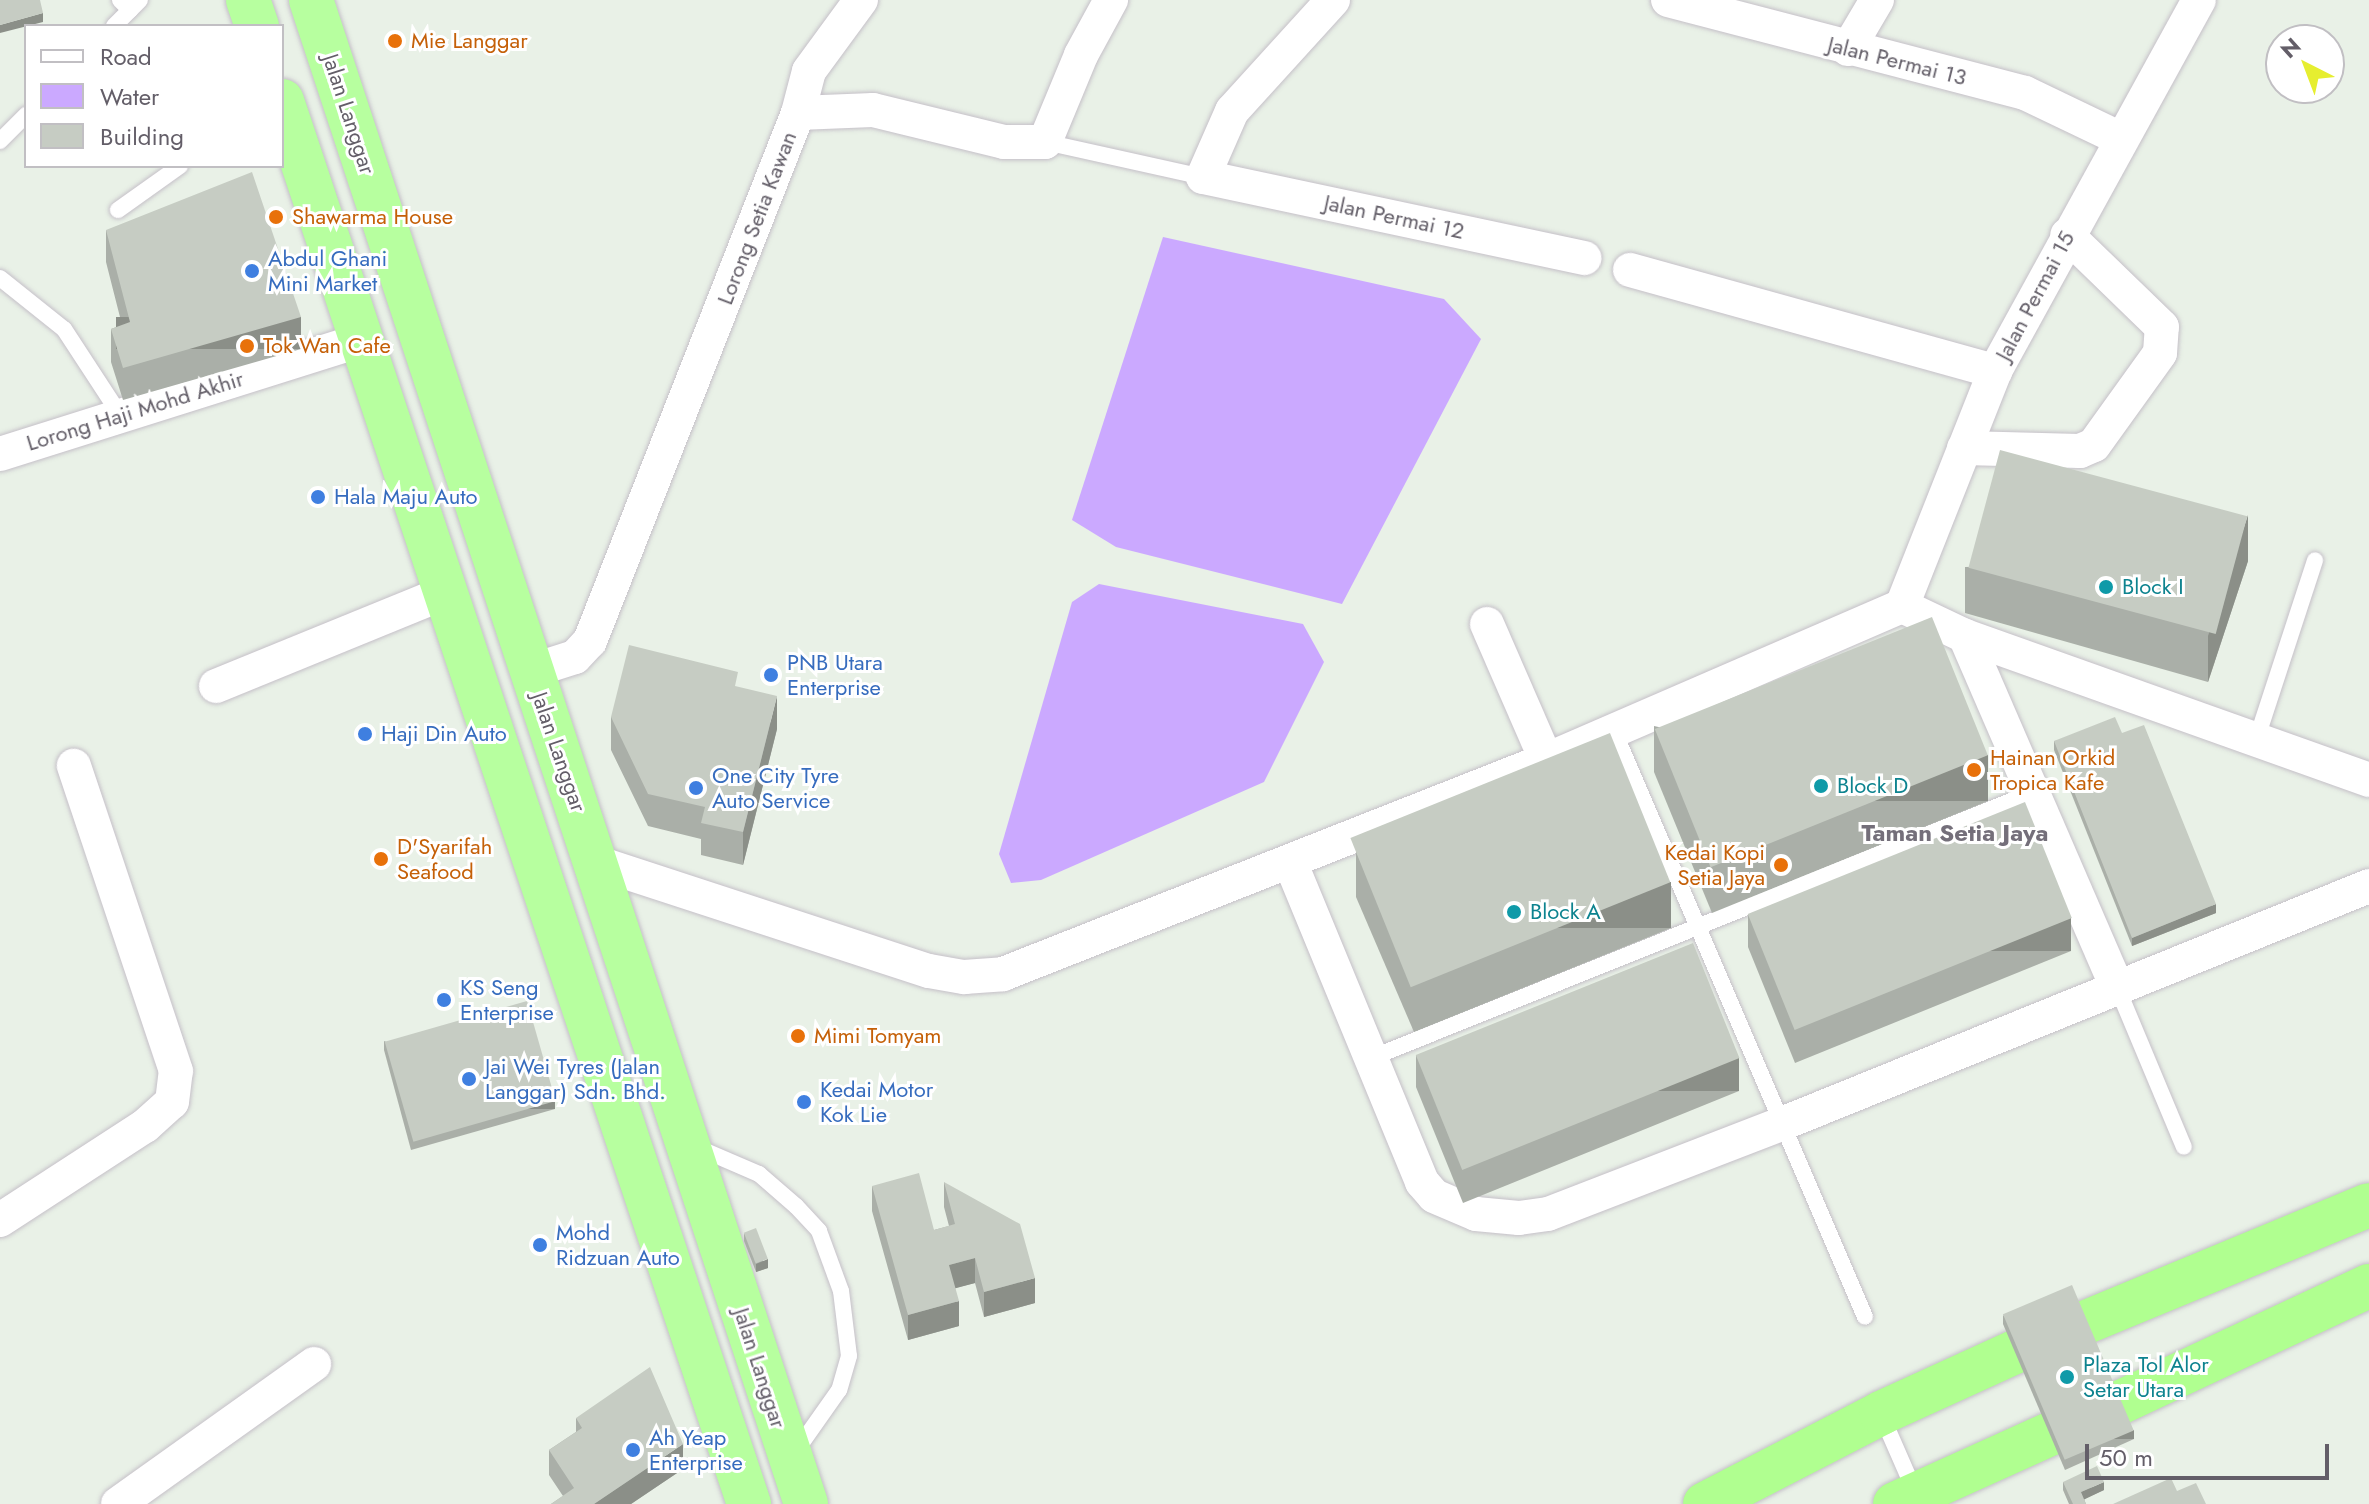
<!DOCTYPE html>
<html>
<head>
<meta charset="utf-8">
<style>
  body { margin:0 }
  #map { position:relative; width:2369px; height:1504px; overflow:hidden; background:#e9f1e7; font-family:Jost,sans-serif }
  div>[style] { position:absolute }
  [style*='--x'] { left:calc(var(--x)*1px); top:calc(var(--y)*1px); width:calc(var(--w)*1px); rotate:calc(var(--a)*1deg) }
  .water>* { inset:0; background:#cba9ff }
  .roads { filter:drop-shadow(0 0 2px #c5c0c8) drop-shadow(0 0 2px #c5c0c8) }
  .service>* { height:16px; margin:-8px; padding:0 8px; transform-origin:8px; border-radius:8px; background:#fff }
  .minor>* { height:34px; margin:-17px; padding:0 17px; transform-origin:17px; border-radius:17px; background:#fff }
  .trunk>* { height:44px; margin:-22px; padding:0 22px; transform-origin:22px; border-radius:22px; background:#b7ff9f }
  .motorway>* { height:44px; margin:-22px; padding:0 22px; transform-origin:22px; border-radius:22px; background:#b0ff90 }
  .wall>* { inset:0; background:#aaafa8 }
  .shaded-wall>* { inset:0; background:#8b8f88; transform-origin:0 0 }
  .building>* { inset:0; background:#c6ccc3; transform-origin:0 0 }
  .dots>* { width:22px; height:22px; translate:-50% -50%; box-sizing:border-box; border:4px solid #fff; border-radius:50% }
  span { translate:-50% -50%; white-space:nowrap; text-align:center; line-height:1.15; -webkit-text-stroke:6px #fff; paint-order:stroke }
  .food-label { font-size:22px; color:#c56008 }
  .left { translate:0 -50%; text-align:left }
  .right { translate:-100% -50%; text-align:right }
  .street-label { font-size:22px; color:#635e68 }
  .shop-label { font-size:22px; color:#366cbe }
  .culture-label { font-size:22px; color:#0d838f }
  .neighbourhood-label { font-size:24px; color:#746f7a; font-weight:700 }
  .legend { position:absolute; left:24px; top:24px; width:260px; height:144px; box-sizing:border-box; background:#fff; border:2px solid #c1bfc3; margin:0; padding:10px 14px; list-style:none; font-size:24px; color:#635e68 }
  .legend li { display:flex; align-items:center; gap:16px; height:40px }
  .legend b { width:40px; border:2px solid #c1bfc3 }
  .north { position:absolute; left:2265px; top:24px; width:80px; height:80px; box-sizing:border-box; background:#fff; border:2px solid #c1bfc3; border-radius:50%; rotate:318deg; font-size:22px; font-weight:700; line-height:32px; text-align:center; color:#635e68 }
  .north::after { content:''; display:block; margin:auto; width:28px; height:36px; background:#e6ee30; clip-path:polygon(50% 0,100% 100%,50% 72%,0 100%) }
  .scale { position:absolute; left:2085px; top:1444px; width:244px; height:36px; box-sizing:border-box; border:4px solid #635e68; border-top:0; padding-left:10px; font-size:24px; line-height:28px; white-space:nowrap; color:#635e68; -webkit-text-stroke:6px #fff; paint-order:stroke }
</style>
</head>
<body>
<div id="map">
  <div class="water">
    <div style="clip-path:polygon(1163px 237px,1444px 299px,1481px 339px,1342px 604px,1116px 547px,1072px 520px)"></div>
    <div style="clip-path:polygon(1099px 584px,1303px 624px,1324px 662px,1264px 782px,1041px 880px,1011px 883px,999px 854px,1072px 602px)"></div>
  </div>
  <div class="roads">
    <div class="service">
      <div style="--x:120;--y:0;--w:14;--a:45"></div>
      <div style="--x:130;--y:10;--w:14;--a:-45"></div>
      <div style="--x:114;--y:26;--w:23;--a:-45"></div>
      <div style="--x:0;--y:141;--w:37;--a:-45"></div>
      <div style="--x:1045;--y:142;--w:162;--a:12.5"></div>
      <div style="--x:118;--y:210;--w:76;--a:-35.4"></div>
      <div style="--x:0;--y:278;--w:82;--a:38.6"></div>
      <div style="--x:64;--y:329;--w:104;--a:56.8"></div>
      <div style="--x:1614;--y:731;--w:637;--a:66.81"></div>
      <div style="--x:2256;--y:741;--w:190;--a:-71.9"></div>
      <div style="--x:2117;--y:987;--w:173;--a:67.3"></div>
      <div style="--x:1371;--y:1058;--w:711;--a:-21.88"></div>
      <div style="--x:694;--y:1146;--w:71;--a:23.3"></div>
      <div style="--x:759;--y:1174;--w:49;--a:40.9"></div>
      <div style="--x:796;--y:1206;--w:34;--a:47"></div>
      <div style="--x:819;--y:1231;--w:64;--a:69.9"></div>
      <div style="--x:841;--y:1291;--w:65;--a:83"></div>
      <div style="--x:849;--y:1356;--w:35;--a:106"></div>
      <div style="--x:839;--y:1390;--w:75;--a:125.2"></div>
      <div style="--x:1881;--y:1414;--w:85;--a:66.4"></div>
    </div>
    <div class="minor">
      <div style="--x:1333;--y:0;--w:150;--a:132.3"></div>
      <div style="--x:1232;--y:111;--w:72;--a:113.7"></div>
      <div style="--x:1203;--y:177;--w:390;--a:12"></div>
      <div style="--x:1668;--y:0;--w:369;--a:14.6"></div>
      <div style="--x:2025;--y:93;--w:104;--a:25.6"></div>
      <div style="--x:1848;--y:49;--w:57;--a:-59.4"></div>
      <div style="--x:798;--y:113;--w:43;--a:-75.3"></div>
      <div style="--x:809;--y:71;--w:88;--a:-53.8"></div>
      <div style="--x:1630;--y:270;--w:379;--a:15.5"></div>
      <div style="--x:1964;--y:448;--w:116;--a:1.5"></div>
      <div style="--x:2080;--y:451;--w:15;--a:-23"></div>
      <div style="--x:2094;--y:445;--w:113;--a:-54.3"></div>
      <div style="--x:2160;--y:353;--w:26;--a:-86"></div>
      <div style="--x:2162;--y:327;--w:132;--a:-135.9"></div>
      <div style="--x:0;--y:454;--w:380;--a:-17.5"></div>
      <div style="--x:1902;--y:606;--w:253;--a:-68.4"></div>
      <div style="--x:1995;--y:371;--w:423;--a:-61.2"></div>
      <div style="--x:1487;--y:624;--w:148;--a:66.5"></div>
      <div style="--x:1965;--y:636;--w:382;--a:66.6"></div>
      <div style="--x:531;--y:671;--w:46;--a:-17.7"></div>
      <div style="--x:575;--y:657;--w:22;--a:-47"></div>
      <div style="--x:590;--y:641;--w:567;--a:-68.5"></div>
      <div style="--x:798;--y:113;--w:75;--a:-2.3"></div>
      <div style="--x:873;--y:110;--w:135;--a:13.7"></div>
      <div style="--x:1004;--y:142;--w:41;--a:0"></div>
      <div style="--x:1045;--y:142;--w:94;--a:-67.5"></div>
      <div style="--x:1081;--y:55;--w:63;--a:-61.4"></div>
      <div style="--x:216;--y:686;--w:248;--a:-22.2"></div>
      <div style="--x:598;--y:863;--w:348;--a:18.1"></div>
      <div style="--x:929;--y:971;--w:36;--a:10"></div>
      <div style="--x:964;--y:977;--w:39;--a:-4"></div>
      <div style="--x:1003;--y:974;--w:584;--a:-21.51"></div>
      <div style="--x:1546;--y:760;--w:388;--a:-23.4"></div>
      <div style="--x:1902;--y:606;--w:70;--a:25.5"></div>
      <div style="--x:1965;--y:636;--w:429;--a:19.6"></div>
      <div style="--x:1291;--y:864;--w:344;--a:67.6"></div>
      <div style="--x:1422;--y:1182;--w:18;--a:49"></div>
      <div style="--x:1434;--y:1196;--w:46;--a:23.2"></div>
      <div style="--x:1476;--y:1214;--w:43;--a:5.3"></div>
      <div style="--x:1519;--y:1218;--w:29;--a:-8"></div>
      <div style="--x:1548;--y:1214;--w:253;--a:-21.1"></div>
      <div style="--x:1784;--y:1123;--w:631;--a:-22.05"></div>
      <div style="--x:0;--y:1220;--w:173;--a:-33"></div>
      <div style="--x:145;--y:1126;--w:36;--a:-42"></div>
      <div style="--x:172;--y:1102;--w:31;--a:-83"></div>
      <div style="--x:176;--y:1071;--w:322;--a:-108.5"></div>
      <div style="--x:118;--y:1504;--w:241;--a:-35.5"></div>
    </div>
    <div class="trunk">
      <div style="--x:248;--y:0;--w:28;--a:71"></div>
      <div style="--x:311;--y:0;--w:1583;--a:71.78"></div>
      <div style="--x:282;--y:101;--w:1479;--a:71.59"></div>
    </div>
    <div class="motorway">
      <div style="--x:2084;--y:1323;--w:308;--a:-22.5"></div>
      <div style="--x:2119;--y:1403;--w:276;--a:-25.1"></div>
      <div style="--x:1705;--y:1504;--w:198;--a:-27.3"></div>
      <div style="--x:1881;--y:1413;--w:147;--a:-24.5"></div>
      <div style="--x:1895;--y:1504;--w:170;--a:-24.3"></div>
    </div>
  </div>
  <div class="wall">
    <div style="clip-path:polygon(106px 230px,301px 349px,123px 400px,111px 362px,111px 329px,122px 325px,106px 262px)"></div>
    <div style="clip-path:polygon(2248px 561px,2208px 682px,1965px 613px,1965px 567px)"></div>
    <div style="clip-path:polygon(738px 687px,777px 729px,743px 865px,701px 855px,701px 839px,648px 826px,611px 750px,611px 717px)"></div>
    <div style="clip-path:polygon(1654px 726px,1988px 801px,1712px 913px,1654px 772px)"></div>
    <div style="clip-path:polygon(2122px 733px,2216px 913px,2132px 946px,2054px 750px,2054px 741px)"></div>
    <div style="clip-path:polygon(1356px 851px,1671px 928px,1414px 1032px,1356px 897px)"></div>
    <div style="clip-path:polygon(1748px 914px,2071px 951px,1795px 1063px,1748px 947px)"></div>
    <div style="clip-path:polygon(384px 1041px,555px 1109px,411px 1150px,384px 1050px)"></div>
    <div style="clip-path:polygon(1416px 1055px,1739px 1091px,1463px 1203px,1416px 1087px)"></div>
    <div style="clip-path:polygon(944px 1182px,1035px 1303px,984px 1317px,975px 1283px,955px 1288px,959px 1326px,908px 1340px,872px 1211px,872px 1186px,934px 1230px,949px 1226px,944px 1207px)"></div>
    <div style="clip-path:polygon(744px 1233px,768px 1268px,756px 1272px,744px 1241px)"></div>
    <div style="clip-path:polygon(2003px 1315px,2134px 1439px,2065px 1470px,2003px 1324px)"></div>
    <div style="clip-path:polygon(576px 1418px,683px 1469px,631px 1504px,551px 1504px,563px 1496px,549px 1475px,549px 1450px,576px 1432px)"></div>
    <div style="clip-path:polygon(2063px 1482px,2104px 1490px,2084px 1499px,2086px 1504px,2069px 1504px,2063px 1490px)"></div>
  </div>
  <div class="shaded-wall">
    <div style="clip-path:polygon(43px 13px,43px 22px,0 33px,0 25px)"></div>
    <div style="left:301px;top:317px;width:32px;height:185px;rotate:90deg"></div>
    <div style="clip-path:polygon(2248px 515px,2248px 561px,2208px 682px,2208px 636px)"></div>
    <div style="clip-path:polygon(777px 696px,777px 729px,743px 865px,743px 832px)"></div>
    <div style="left:1988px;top:755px;width:46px;height:298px;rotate:90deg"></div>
    <div style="left:1671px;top:882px;width:46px;height:277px;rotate:90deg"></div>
    <div style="clip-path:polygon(2216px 904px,2216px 913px,2132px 946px,2132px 938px)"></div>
    <div style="left:2071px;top:918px;width:33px;height:298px;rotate:90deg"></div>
    <div style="left:1739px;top:1058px;width:33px;height:298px;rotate:90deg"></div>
    <div style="left:555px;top:1101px;width:8px;height:149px;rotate:90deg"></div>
    <div style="clip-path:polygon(975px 1258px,975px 1283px,949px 1290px,949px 1265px)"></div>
    <div style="clip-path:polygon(768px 1259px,768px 1268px,756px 1272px,756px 1264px)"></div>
    <div style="clip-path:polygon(1035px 1278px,1035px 1303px,984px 1317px,984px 1292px)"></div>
    <div style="clip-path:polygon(959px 1301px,959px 1326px,908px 1340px,908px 1315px)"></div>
    <div style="left:2134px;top:1430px;width:9px;height:76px;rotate:90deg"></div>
    <div style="clip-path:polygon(683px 1444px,683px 1469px,631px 1504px,594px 1504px)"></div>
    <div style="clip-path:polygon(2104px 1482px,2104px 1490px,2081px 1501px,2081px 1492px)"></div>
  </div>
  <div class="building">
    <div style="clip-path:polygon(0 0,40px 0,43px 13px,0 25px)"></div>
    <div style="clip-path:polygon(252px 172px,301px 317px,123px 368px,111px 329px,130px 322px,106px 230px)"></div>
    <div style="left:2000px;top:450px;width:256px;height:122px;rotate:15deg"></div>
    <div style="left:1932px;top:617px;width:149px;height:299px;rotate:68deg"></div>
    <div style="clip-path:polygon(629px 645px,738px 672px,735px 686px,777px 696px,743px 832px,701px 823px,705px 807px,648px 794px,611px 717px)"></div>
    <div style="clip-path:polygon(2115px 717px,2122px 733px,2144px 725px,2216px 904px,2132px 938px,2054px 741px)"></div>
    <div style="left:1610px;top:733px;width:161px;height:280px;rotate:68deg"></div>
    <div style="left:2025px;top:802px;width:125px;height:299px;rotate:68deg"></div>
    <div style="left:1693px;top:943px;width:124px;height:299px;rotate:68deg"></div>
    <div style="left:527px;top:1001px;width:104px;height:148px;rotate:74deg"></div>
    <div style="clip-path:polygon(919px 1173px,934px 1230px,955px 1224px,944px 1182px,1020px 1224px,1035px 1278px,984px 1292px,975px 1258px,949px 1265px,959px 1301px,908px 1315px,872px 1186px)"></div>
    <div style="left:756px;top:1228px;width:33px;height:13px;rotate:69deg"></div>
    <div style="left:2072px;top:1285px;width:158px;height:75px;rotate:67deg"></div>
    <div style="clip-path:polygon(650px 1367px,683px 1444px,594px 1504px,551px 1504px,574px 1488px,549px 1450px,582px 1428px,576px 1418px)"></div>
    <div style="clip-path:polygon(2097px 1466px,2104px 1482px,2081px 1492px,2086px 1504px,2073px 1504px,2063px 1482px)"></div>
    <div style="clip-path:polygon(2171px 1478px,2177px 1491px,2196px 1483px,2206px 1504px,2113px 1504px)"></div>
  </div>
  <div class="dots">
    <div style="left:395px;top:41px;background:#e8710a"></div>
    <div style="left:276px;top:217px;background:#e8710a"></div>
    <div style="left:252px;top:271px;background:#3f7fe0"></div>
    <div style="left:247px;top:346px;background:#e8710a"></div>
    <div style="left:318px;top:497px;background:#3f7fe0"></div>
    <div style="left:2106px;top:587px;background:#0f9aa8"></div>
    <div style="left:771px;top:675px;background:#3f7fe0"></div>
    <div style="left:365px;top:734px;background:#3f7fe0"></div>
    <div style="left:1974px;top:770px;background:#e8710a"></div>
    <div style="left:1821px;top:786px;background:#0f9aa8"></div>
    <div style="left:696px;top:788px;background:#3f7fe0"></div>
    <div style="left:381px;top:859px;background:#e8710a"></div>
    <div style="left:1781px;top:865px;background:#e8710a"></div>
    <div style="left:1514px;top:912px;background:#0f9aa8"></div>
    <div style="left:444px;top:1000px;background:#3f7fe0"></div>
    <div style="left:798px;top:1036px;background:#e8710a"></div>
    <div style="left:469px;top:1079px;background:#3f7fe0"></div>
    <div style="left:804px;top:1102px;background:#3f7fe0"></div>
    <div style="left:540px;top:1245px;background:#3f7fe0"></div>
    <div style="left:2067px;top:1377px;background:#0f9aa8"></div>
    <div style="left:633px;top:1450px;background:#3f7fe0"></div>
  </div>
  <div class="food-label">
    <span class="left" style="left:411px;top:41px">Mie Langgar</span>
    <span class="left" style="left:292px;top:217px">Shawarma House</span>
    <span class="left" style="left:263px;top:346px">Tok Wan Cafe</span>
    <span class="left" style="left:1990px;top:770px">Hainan Orkid<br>Tropica Kafe</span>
    <span class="left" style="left:397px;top:859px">D'Syarifah<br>Seafood</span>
    <span class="right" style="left:1765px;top:865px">Kedai Kopi<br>Setia Jaya</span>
    <span class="left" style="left:814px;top:1036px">Mimi Tomyam</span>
  </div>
  <div class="street-label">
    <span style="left:1897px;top:61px;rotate:14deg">Jalan Permai 13</span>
    <span style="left:349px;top:114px;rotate:72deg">Jalan Langgar</span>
    <span style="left:1394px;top:217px;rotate:12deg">Jalan Permai 12</span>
    <span style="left:757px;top:218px;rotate:-69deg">Lorong Setia Kawan</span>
    <span style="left:2035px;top:296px;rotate:-62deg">Jalan Permai 15</span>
    <span style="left:135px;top:411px;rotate:-17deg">Lorong Haji Mohd Akhir</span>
    <span style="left:559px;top:752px;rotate:71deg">Jalan Langgar</span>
    <span style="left:760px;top:1368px;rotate:72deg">Jalan Langgar</span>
  </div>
  <div class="shop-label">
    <span class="left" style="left:268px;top:271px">Abdul Ghani<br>Mini Market</span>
    <span class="left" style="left:334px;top:497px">Hala Maju Auto</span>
    <span class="left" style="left:787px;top:675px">PNB Utara<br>Enterprise</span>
    <span class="left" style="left:381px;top:734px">Haji Din Auto</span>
    <span class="left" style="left:712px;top:788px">One City Tyre<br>Auto Service</span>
    <span class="left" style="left:460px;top:1000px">KS Seng<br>Enterprise</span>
    <span class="left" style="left:485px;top:1079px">Jai Wei Tyres (Jalan<br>Langgar) Sdn. Bhd.</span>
    <span class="left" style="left:820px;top:1102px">Kedai Motor<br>Kok Lie</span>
    <span class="left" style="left:556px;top:1245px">Mohd<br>Ridzuan Auto</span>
    <span class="left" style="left:649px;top:1450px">Ah Yeap<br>Enterprise</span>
  </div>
  <div class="culture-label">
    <span class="left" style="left:2122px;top:587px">Block I</span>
    <span class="left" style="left:1837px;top:786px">Block D</span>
    <span class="left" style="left:1530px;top:912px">Block A</span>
    <span class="left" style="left:2083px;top:1377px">Plaza Tol Alor<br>Setar Utara</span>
  </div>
  <div class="neighbourhood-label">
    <span style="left:1955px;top:833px">Taman Setia Jaya</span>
  </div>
  <ul class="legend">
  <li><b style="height:10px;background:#fff"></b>Road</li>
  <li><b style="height:22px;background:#cba9ff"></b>Water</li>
  <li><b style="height:22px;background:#c6ccc3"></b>Building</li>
  </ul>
  <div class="north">N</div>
  <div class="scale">50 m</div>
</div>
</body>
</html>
